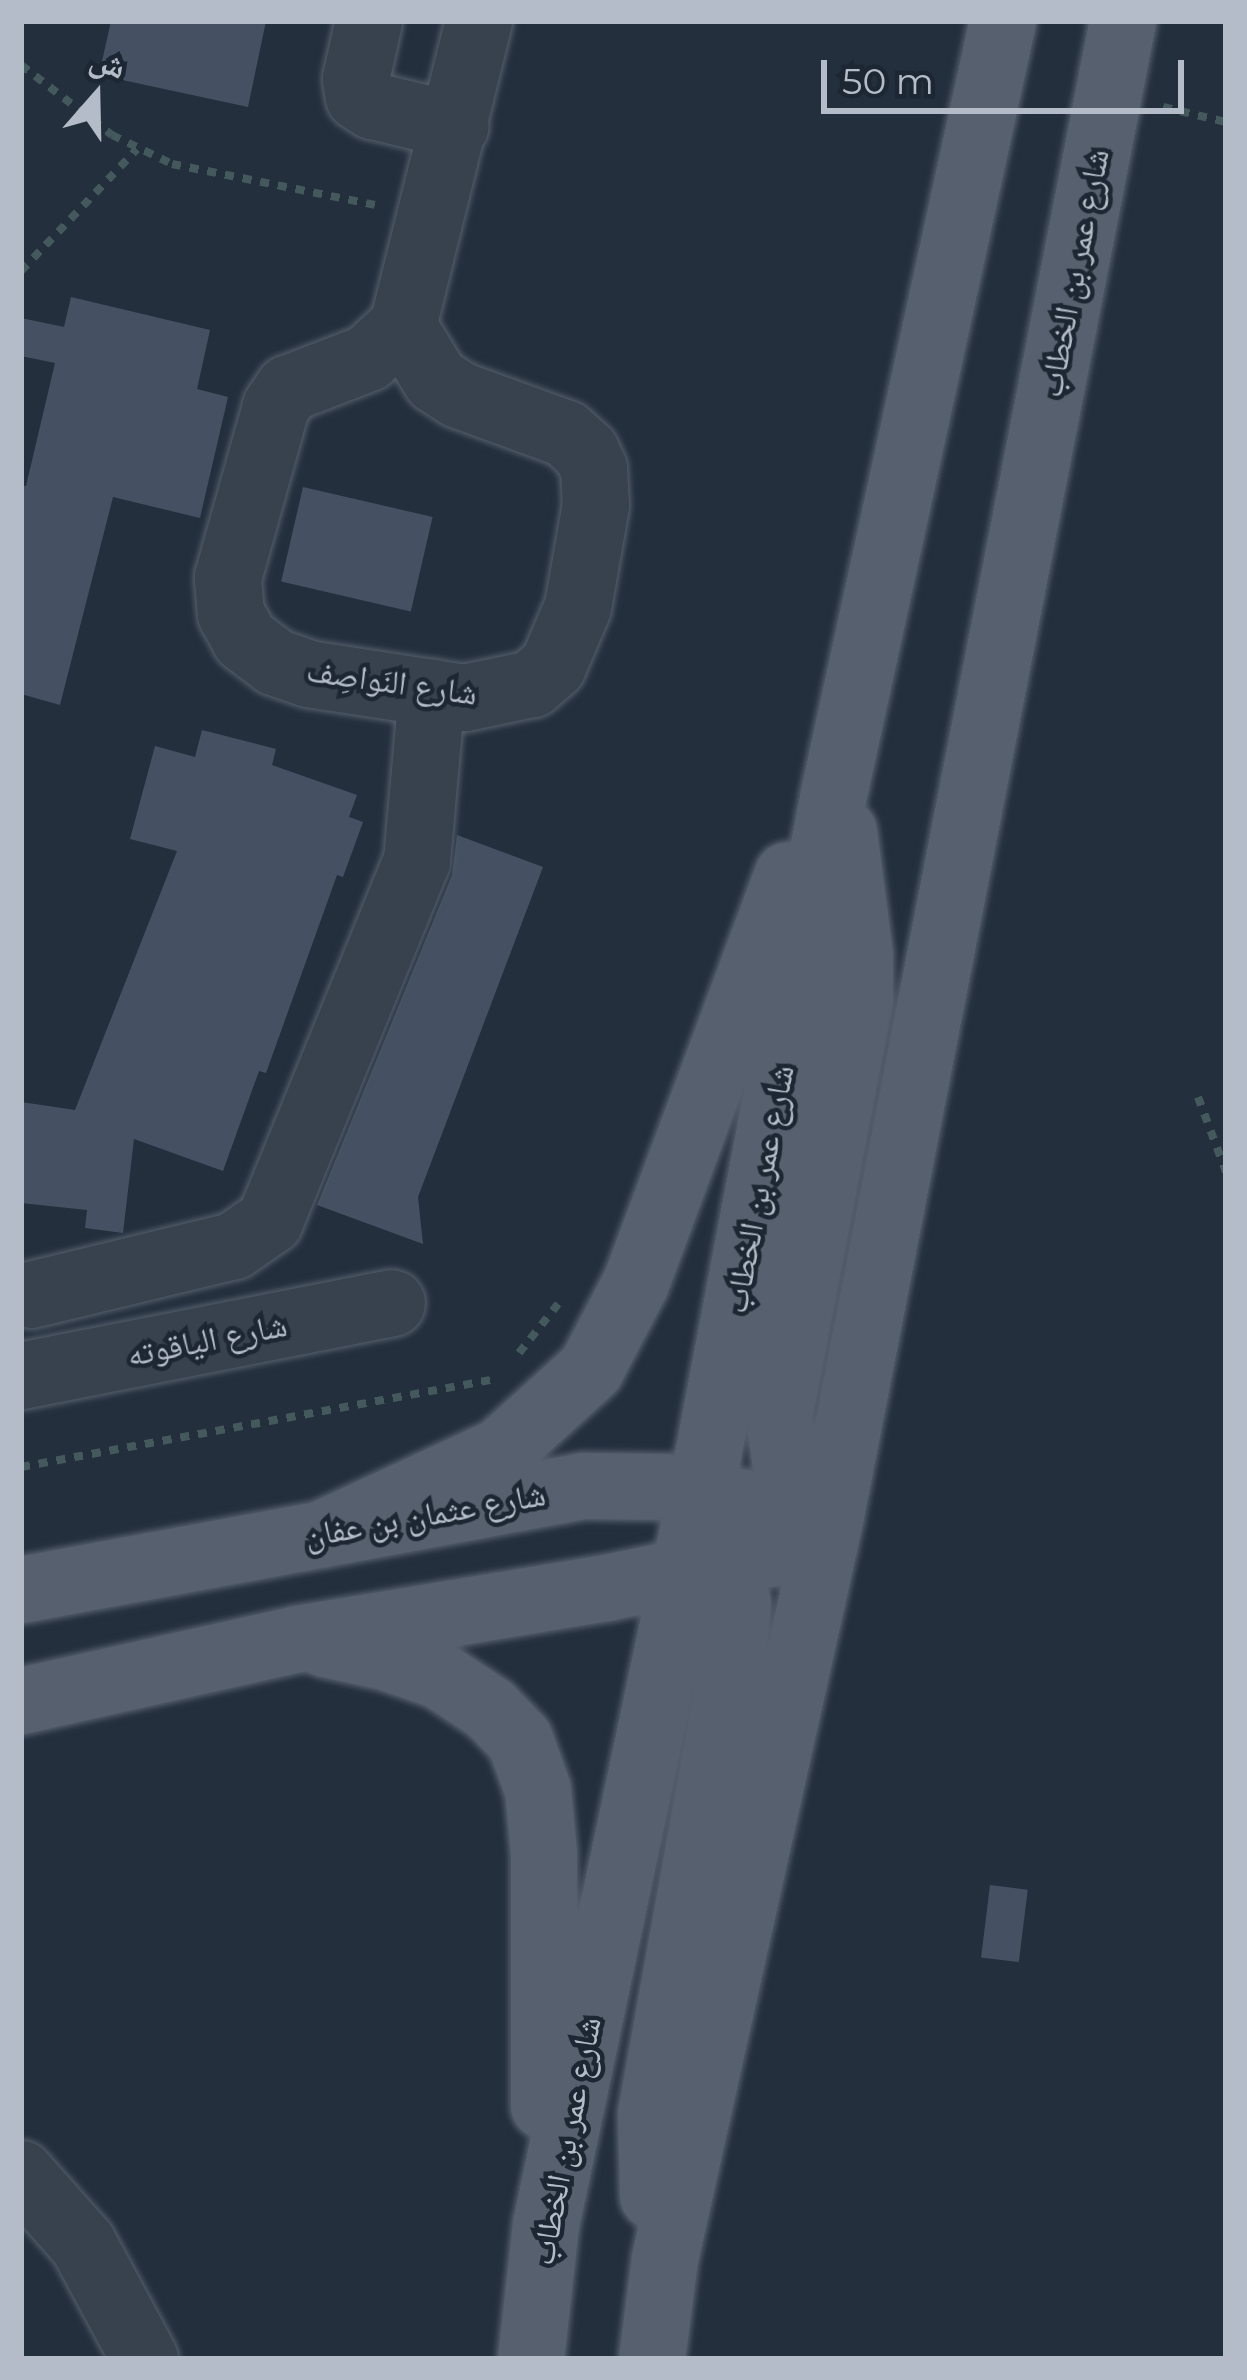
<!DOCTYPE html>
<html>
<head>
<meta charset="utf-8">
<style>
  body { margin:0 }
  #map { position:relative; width:1247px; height:2380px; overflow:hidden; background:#242f3e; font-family:Montserrat,"Noto Naskh Arabic",sans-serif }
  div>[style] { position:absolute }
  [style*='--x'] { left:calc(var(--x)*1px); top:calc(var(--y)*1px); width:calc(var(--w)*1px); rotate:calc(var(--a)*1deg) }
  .building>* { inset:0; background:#455162; transform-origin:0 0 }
  .path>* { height:8px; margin-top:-4px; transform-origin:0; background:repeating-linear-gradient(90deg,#44595c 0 9px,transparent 0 18px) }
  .roads { filter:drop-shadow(0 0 3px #565f6c) drop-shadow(0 0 3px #565f6c) }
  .minor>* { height:66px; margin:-33px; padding:0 33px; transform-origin:33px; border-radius:33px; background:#38414e }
  .major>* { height:66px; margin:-33px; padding:0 33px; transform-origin:33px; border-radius:33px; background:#56606e }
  span { translate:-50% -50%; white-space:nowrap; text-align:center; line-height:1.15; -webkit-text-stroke:9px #1d2633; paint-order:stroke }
  .street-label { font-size:33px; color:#b4bcc9 }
  .frame { position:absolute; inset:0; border:24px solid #b4bcc9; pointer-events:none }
  .north { position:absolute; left:36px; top:36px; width:120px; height:120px; -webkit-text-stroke:9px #1d2633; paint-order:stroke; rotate:20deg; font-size:33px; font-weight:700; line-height:48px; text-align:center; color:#b4bcc9 }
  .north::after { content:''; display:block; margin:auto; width:42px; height:54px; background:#b4bcc9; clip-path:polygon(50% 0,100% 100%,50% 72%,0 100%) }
  .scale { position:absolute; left:821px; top:60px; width:363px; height:54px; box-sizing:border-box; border:6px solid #b4bcc9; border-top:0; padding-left:15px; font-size:36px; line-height:42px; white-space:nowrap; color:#b4bcc9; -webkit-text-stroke:9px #1d2633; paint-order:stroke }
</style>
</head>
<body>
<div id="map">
  <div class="building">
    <div style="clip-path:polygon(111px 21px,266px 21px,248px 107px,99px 75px)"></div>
    <div style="clip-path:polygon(71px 297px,210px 330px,197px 389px,228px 397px,200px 518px,113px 497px,60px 705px,21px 694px,21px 485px,26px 486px,55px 363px,21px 356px,21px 318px,64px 327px)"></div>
    <div style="left:303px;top:487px;width:133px;height:97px;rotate:13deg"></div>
    <div style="clip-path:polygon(202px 730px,276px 749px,272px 765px,357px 795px,349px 817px,363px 822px,343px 877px,337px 875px,266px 1073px,259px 1071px,223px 1171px,134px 1139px,123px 1233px,85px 1228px,87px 1210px,21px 1203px,21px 1102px,75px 1110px,177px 851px,130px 839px,155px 746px,195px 757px)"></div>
    <div style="clip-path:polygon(457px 835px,543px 867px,418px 1197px,423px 1244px,317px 1205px,452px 875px)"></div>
    <div style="left:990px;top:1885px;width:38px;height:73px;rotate:7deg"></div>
  </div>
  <div class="path">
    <div style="--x:21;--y:65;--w:115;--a:37.6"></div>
    <div style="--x:112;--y:135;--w:67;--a:25.8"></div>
    <div style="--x:172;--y:164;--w:207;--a:11.4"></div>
    <div style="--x:1163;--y:107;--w:65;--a:13.4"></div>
    <div style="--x:21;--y:271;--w:168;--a:-46.4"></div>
    <div style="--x:1198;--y:1097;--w:80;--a:69.5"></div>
    <div style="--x:519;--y:1353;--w:63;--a:-51.5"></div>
    <div style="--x:21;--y:1467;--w:478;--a:-10.5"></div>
  </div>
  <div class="roads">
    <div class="minor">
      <div style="--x:369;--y:21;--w:59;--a:102.6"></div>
      <div style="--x:356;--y:79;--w:18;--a:81"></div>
      <div style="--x:359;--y:97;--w:17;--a:33"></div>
      <div style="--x:373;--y:106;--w:85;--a:13.5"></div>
      <div style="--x:403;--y:326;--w:63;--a:58.6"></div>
      <div style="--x:436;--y:380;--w:27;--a:33"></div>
      <div style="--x:459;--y:395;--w:114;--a:20"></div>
      <div style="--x:566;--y:434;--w:27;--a:42"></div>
      <div style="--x:586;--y:452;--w:19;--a:65"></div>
      <div style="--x:594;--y:469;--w:36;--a:87"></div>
      <div style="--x:596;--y:505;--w:104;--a:100"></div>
      <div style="--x:578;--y:607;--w:64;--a:113"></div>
      <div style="--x:553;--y:666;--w:28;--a:139"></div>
      <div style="--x:532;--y:684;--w:68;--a:168.2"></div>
      <div style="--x:465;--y:698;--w:158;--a:-171.3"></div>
      <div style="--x:309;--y:674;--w:36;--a:-161"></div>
      <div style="--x:275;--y:662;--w:38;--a:-143"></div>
      <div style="--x:245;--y:639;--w:29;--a:-119"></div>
      <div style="--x:231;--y:614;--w:36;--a:-95"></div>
      <div style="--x:228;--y:578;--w:178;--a:-74.3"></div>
      <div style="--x:276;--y:407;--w:22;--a:-56"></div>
      <div style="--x:288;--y:389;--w:86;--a:-21.2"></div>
      <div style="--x:368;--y:358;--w:47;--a:-42.4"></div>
      <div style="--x:403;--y:326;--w:314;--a:-76"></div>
      <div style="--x:31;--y:1295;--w:209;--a:-13.6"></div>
      <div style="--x:234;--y:1246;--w:44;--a:-34.8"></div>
      <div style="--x:270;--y:1221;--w:389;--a:-67.8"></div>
      <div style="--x:417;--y:861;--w:169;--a:-84.9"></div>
      <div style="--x:21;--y:1376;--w:378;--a:-11.1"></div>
      <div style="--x:21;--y:2174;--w:94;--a:48.5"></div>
      <div style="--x:83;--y:2244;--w:131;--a:61.7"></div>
    </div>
    <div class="major">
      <div style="--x:830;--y:1520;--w:69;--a:-129.7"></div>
      <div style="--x:786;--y:1467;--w:50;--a:-98"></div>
      <div style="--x:779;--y:1417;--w:424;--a:-79"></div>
      <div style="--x:860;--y:1001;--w:46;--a:-90"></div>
      <div style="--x:860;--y:955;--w:124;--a:-97.4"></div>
      <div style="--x:320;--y:1535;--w:200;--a:-24.9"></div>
      <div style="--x:501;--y:1451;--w:122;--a:-42.3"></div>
      <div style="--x:591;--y:1369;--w:97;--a:-62.4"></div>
      <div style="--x:636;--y:1283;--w:435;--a:-69.6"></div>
      <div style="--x:21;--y:1590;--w:573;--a:-10.47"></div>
      <div style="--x:584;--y:1486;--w:81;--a:0.7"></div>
      <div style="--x:665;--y:1487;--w:168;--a:11.3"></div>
      <div style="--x:325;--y:1644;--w:66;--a:12.3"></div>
      <div style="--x:389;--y:1658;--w:54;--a:19.4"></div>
      <div style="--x:440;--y:1676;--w:60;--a:33.4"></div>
      <div style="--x:490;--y:1709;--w:43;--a:45.9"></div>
      <div style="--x:520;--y:1740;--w:53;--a:70.2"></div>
      <div style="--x:538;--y:1790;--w:63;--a:84.6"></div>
      <div style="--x:544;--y:1853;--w:253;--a:90"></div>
      <div style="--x:21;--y:1701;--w:284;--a:-12.6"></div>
      <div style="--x:298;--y:1639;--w:313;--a:-9.4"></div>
      <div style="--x:607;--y:1588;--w:223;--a:-11.9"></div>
      <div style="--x:653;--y:2196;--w:82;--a:-91.4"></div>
      <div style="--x:651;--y:2114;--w:470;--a:-79.8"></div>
      <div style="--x:734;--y:1651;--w:47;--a:-85.1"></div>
      <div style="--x:738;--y:1604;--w:82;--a:-104"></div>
      <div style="--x:531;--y:2359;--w:135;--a:-83.6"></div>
      <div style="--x:546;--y:2225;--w:748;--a:-78.04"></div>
      <div style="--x:701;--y:1493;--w:712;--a:-79.23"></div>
      <div style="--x:834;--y:794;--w:791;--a:-77.67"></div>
      <div style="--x:652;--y:2359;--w:101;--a:-82.6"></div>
      <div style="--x:665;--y:2259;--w:757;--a:-77.41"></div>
      <div style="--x:830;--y:1520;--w:1527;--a:-78.94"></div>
    </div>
  </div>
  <div class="street-label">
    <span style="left:1074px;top:273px;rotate:-79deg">شارع عمر بن الخطاب</span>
    <span style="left:392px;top:682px;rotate:8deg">شارع النَواصِف</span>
    <span style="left:759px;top:1189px;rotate:-79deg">شارع عمر بن الخطاب</span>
    <span style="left:207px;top:1340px;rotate:-11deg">شارع الياقوته</span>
    <span style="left:425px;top:1515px;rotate:-10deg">شارع عثمان بن عفان</span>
    <span style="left:566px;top:2141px;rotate:-79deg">شارع عمر بن الخطاب</span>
  </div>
  <div class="frame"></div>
  <div class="north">ش</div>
  <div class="scale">50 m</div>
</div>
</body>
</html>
